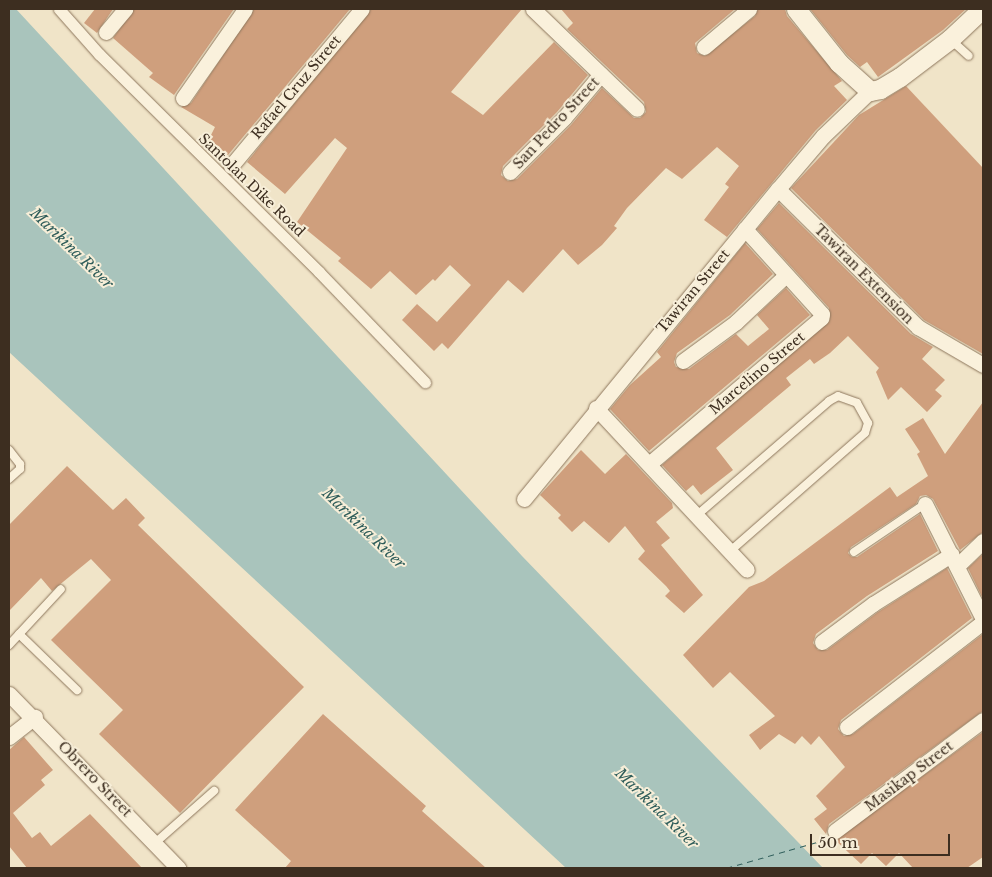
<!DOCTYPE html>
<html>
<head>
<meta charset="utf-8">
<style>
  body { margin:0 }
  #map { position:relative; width:992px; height:877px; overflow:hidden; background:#f0e4c8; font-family:"Libre Baskerville",serif }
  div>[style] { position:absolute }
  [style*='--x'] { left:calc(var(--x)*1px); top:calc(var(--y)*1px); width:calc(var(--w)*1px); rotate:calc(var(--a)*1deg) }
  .water>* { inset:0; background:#a9c4bc }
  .ferry>* { height:1px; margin-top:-0.5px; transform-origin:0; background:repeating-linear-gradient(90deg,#2f5d5a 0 6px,transparent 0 11px) }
  .building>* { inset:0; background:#cf9f7d }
  .roads { filter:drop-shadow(0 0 1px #8d765c) drop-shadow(0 0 1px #8d765c) }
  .service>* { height:8px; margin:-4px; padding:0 4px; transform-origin:4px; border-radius:4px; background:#faf1dc }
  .pedestrian>* { height:11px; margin:-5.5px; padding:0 5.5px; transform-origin:5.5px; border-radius:5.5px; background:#faf1dc }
  .minor>* { height:15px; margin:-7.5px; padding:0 7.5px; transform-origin:7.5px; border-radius:7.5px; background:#faf1dc }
  .tertiary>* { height:19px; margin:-9.5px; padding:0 9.5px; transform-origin:9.5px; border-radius:9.5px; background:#faf1dc }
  span { translate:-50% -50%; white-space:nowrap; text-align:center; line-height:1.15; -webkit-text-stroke:4px #f7eed8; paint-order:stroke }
  .street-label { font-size:14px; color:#3d2e20 }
  .water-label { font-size:15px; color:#2f5d5a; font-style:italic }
  .frame { position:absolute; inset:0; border:10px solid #3d2e20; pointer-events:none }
  .scale { position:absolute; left:810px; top:834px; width:140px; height:22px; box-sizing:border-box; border:2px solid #3d2e20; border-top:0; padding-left:6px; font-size:15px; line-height:18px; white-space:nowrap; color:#3d2e20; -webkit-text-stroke:4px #f7eed8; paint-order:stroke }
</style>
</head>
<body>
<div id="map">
  <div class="water">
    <div style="clip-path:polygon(9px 9px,16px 9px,522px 556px,823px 868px,566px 868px,9px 352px)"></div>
  </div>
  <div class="ferry">
    <div style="--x:726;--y:868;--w:102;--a:-15.9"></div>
  </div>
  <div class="building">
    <div style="clip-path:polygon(95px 9px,113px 9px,97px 33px,84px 23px)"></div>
    <div style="clip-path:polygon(134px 9px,234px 9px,174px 95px,149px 77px,153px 73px,113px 38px)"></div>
    <div style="clip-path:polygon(254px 9px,350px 9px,228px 155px,209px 139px,215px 127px,181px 107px,191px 103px)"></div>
    <div style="clip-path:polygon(371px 9px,522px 9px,451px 92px,483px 115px,554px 42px,588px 75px,557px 112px,503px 166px,501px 175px,508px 181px,517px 179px,571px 125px,602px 88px,634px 118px,640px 118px,646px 112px,644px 102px,567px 29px,573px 23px,561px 9px,735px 9px,695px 43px,697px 53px,705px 56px,755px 16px,758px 9px,785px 9px,787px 16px,842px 81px,834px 86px,847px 100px,816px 130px,727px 237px,704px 220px,729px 187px,725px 184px,739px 166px,717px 147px,682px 179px,666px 168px,627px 208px,614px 226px,617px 228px,602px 245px,578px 265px,563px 249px,523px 293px,508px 280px,448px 349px,442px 343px,434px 351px,402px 320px,417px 304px,437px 322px,471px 285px,450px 265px,435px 281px,433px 279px,416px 295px,390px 271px,371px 289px,338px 261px,341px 258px,297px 222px,347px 148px,335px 138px,285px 194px,247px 162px)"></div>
    <div style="clip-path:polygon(810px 9px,966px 9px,943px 30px,878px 77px,867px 62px,860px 67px,847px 55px)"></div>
    <div style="clip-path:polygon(906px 86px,983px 168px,983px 354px,924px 320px,791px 188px,859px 115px)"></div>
    <div style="clip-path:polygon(779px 203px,911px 334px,933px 347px,922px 359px,945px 380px,935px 390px,942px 396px,927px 412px,901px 387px,888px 400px,876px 372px,879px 368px,848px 336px,830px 353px,814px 364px,810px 359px,786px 378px,791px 385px,716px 448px,733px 470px,701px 495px,693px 485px,686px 491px,662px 465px,830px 320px,829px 308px,757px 229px)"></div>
    <div style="clip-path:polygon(745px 243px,773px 274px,730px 315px,677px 353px,674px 362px,676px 367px,689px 369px,736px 334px,748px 346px,769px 329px,757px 315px,786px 288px,810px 315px,649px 451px,610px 409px,630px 385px,661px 357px,657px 352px)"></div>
    <div style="clip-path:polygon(983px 402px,983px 532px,960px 550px,933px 499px,926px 495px,920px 496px,916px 504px,851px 547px,848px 553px,852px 557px,857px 557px,920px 514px,938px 551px,867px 596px,816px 634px,813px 643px,818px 650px,827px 650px,878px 612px,947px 568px,972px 618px,841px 720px,838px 729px,844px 736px,853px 734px,983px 634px,983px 711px,829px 824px,826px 834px,814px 819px,827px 809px,816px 796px,845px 767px,819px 736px,811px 745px,802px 736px,795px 744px,779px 734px,760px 750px,749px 735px,775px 716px,730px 672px,713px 688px,683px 655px,749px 587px,764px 581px,890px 487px,897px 497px,928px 476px,917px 454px,920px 452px,905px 429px,923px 418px,945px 454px)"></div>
    <div style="clip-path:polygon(581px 450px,605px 474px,626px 454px,672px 503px,673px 508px,656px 522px,670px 538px,661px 545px,703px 595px,684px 613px,665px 596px,670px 591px,666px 586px,638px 559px,645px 551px,625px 526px,609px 543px,584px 521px,572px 532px,558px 518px,561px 515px,540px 495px)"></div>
    <div style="clip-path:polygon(67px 466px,113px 510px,126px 498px,145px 518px,138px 525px,304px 687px,180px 813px,99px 734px,123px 710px,51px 640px,111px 580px,91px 559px,52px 591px,41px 578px,9px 611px,9px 525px)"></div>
    <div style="clip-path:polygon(983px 554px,983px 599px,968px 568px)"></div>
    <div style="clip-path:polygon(323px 714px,426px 806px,422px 811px,486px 868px,285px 868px,291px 861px,235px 810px)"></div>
    <div style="clip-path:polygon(983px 732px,983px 857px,967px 868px,913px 868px,899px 853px,886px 866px,872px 853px,861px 864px,835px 840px)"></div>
    <div style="clip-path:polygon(24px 737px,53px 770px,41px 780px,45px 785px,13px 813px,32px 838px,40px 832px,51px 846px,90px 814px,142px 868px,27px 868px,9px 846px,9px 750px)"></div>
  </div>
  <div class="roads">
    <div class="service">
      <div style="--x:950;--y:39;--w:25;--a:42"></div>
      <div style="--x:9;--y:450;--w:18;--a:52"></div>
      <div style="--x:20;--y:464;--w:5;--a:90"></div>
      <div style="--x:20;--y:469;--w:15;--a:138"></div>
      <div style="--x:696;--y:516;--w:176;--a:-40.8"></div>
      <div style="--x:829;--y:401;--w:10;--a:-29"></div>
      <div style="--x:838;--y:396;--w:20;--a:20"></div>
      <div style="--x:857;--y:403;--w:23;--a:61"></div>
      <div style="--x:868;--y:423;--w:10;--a:107"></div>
      <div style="--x:865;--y:433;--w:181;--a:138.8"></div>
      <div style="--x:854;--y:552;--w:86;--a:-34.1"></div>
      <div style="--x:19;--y:634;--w:81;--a:44"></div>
      <div style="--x:9;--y:645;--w:76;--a:-47.1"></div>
      <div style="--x:155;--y:843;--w:79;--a:-41.4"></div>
    </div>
    <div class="pedestrian">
      <div style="--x:59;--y:9;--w:60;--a:48.4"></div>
      <div style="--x:99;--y:54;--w:310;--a:44.7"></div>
      <div style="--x:319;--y:272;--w:153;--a:46.1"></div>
    </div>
    <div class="minor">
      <div style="--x:533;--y:9;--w:144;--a:43.9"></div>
      <div style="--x:106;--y:32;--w:30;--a:-50"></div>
      <div style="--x:704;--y:47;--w:59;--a:-40.2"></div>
      <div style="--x:183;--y:98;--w:108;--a:-55.1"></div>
      <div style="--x:231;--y:166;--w:204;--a:-50.2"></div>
      <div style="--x:510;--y:172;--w:76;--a:-45"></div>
      <div style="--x:564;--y:118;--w:57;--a:-49.9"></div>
      <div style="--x:778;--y:189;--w:197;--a:44.6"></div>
      <div style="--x:918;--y:327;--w:75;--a:30.3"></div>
      <div style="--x:683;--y:361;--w:66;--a:-36.3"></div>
      <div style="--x:736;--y:322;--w:67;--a:-43.2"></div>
      <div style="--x:596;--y:408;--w:221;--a:47"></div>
      <div style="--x:649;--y:464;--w:226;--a:-40.3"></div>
      <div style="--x:821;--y:318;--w:4;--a:-76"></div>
      <div style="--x:822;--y:314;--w:115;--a:-132.2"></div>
      <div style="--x:524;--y:499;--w:401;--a:-50.7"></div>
      <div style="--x:778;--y:189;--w:70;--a:-49.7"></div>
      <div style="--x:823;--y:136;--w:65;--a:-43.8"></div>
      <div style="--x:925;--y:504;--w:129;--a:63.2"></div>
      <div style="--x:957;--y:566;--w:36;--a:-44"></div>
      <div style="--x:822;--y:642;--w:64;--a:-36.7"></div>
      <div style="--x:873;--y:604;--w:93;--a:-32.3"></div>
      <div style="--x:9;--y:694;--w:243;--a:45.8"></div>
      <div style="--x:847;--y:727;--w:172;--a:-37.7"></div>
      <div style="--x:9;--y:737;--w:33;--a:-38"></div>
      <div style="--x:835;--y:831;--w:185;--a:-36.9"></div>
    </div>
    <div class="tertiary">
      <div style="--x:796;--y:9;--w:69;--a:51.5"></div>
      <div style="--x:839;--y:63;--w:42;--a:42.1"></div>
      <div style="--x:870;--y:91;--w:10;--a:-11"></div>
      <div style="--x:880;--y:89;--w:23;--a:-31"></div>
      <div style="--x:900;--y:77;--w:63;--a:-37.2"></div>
      <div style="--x:950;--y:39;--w:44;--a:-43.2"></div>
    </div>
  </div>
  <div class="street-label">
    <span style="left:296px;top:87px;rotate:-50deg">Rafael Cruz Street</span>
    <span style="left:556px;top:123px;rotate:-47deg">San Pedro Street</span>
    <span style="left:252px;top:185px;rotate:44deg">Santolan Dike Road</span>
    <span style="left:864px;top:274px;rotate:45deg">Tawiran Extension</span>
    <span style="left:693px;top:291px;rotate:-50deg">Tawiran Street</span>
    <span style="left:757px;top:373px;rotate:-40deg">Marcelino Street</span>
    <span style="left:909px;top:776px;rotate:-37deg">Masikap Street</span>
    <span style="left:95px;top:779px;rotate:46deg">Obrero Street</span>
  </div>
  <div class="water-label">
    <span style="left:72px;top:248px;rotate:44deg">Marikina River</span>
    <span style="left:364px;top:528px;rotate:44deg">Marikina River</span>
    <span style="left:657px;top:808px;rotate:44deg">Marikina River</span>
  </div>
  <div class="frame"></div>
  <div class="scale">50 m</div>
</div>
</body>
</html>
